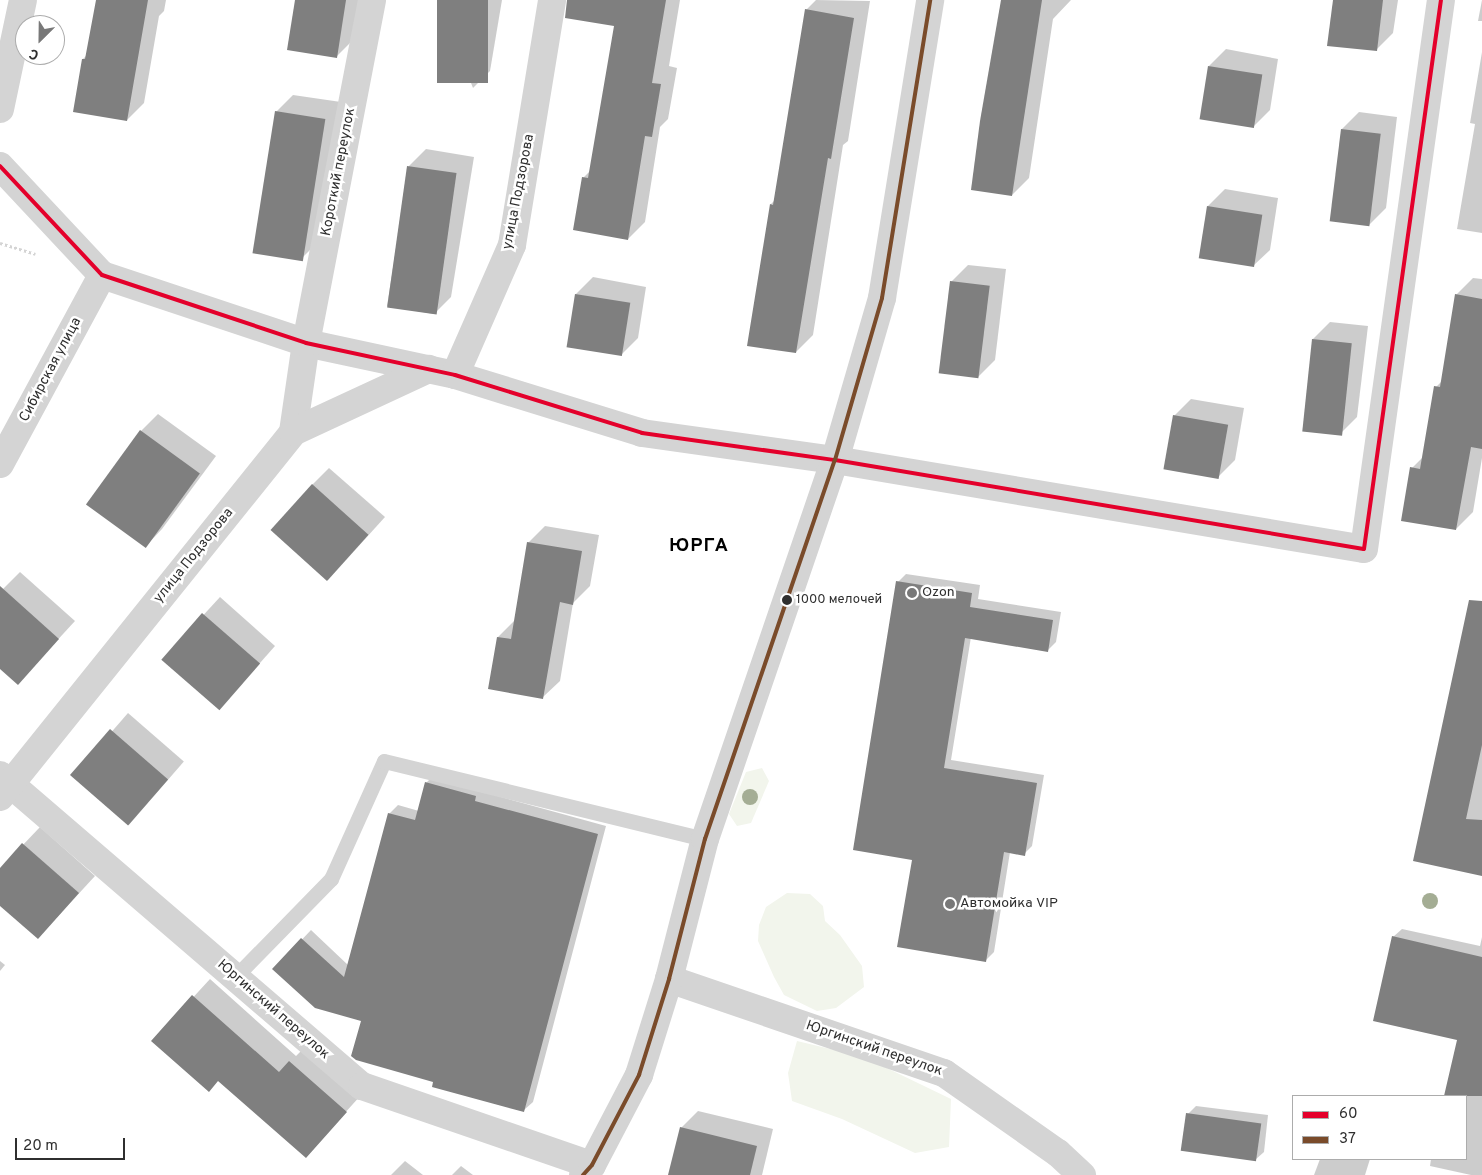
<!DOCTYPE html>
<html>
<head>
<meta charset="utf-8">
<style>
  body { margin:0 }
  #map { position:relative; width:1482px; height:1175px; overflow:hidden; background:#fff; font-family:Overpass,sans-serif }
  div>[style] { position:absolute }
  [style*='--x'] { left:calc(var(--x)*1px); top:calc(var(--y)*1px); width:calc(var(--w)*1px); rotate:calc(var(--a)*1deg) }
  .green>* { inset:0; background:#f2f5ec }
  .shadow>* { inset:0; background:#0003; transform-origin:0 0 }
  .building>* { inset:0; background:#7f7f7f; transform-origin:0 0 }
  .path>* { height:3px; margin-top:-1.5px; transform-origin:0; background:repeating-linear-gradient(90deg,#d4d4d4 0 2.5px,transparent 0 5px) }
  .lane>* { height:15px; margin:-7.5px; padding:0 7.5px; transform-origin:7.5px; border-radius:7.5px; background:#d4d4d4 }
  .street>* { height:28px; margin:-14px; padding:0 14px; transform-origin:14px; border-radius:14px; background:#d4d4d4 }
  .bus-1>* { height:4px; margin:-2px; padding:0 2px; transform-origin:2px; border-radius:2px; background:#e4002b }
  .bus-2>* { height:4px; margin:-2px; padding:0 2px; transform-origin:2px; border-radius:2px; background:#7a4b2a }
  .trees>* { width:16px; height:16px; margin:-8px; border-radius:50%; background:#a4ad94 }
  .dots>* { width:14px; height:14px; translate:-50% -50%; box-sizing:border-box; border:2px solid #fff; border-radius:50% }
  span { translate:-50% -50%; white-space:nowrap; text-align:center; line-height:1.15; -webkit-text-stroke:5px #fff; paint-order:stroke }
  .bus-label { font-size:13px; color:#2f2f2f }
  .left { translate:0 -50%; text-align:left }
  .street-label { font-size:14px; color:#2f2f2f }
  .poi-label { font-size:14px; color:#2f2f2f }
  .district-label { font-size:19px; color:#000; font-weight:700; letter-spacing:1px }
  .legend { position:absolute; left:1292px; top:1095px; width:175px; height:65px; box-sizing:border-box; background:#fff; border:1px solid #acacac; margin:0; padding:6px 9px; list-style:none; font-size:15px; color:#2f2f2f }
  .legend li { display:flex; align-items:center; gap:10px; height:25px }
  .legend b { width:25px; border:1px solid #acacac }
  .north { position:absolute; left:15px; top:15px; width:50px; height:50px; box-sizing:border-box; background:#fff; border:1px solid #acacac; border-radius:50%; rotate:203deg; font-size:14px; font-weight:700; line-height:20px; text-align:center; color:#2f2f2f }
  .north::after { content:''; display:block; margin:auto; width:18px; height:22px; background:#787878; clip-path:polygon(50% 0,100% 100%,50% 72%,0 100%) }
  .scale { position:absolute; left:15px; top:1138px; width:110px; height:22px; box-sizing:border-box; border:2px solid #2f2f2f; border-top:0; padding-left:6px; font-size:15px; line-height:18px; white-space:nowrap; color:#2f2f2f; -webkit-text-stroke:4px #fff; paint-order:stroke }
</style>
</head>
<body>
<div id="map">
  <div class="green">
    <div style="clip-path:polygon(762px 768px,769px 781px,751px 823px,737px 826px,729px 814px,746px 772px)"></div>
    <div style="clip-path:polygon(787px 893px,810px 894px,823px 906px,825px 921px,840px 935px,862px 966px,864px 987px,836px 1008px,817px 1011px,784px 995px,774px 977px,758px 941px,759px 925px,766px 907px)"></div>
    <div style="clip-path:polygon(797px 1041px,864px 1057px,951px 1099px,949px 1147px,915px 1153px,842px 1119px,792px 1101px,788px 1073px)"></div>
  </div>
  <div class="shadow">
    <div style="clip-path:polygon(97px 0,166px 0,164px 11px,159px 16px,144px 103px,127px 120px,83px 59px,87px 55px)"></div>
    <div style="clip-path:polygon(296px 0,359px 0,353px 40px,336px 57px)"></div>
    <div style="clip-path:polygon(438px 0,502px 0,490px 71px,473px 88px)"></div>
    <div style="clip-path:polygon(611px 0,680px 0,669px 66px,677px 68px,668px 119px,660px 127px,645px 222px,628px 239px,583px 178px,590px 171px,615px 25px)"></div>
    <div style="clip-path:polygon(816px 0,870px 1px,848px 141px,843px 145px,813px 335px,796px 352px,771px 204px,775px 200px,806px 10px)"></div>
    <div style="clip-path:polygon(1002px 0,1071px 0,1053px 19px,1029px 178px,1012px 195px)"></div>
    <div style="clip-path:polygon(1334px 0,1398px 0,1393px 33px,1376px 50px)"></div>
    <div style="clip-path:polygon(1482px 0,1482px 21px,1478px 21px)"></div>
    <div style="clip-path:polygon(1226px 49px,1278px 59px,1270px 110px,1253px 127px,1209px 66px)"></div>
    <div style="clip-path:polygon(1482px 52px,1482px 233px,1457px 229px,1475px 124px,1470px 123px)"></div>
    <div style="clip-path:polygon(293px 95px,341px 102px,318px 242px,301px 259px,276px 112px)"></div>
    <div style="clip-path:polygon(1359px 112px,1397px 117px,1386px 208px,1369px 225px,1342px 129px)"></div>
    <div style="clip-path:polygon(426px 149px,474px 157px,451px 297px,434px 314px,387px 306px,409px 166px)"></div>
    <div style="clip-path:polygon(1225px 189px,1278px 198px,1270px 250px,1253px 266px,1200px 257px,1208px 206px)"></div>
    <div style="clip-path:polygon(968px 265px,1006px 269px,995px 360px,978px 377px,951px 282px)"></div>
    <div style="clip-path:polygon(593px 277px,646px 287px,638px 338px,621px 355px,568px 346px,576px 294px)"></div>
    <div style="clip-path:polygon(1473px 278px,1482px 279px,1482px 458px,1473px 512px,1456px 529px,1412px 468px,1424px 456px,1436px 387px,1443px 380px,1456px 295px)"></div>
    <div style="clip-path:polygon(1330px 322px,1368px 326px,1357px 417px,1340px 434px,1313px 339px)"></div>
    <div style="clip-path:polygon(1191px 399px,1244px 408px,1235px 460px,1218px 477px,1174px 416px)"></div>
    <div style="clip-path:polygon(158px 414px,216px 456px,162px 529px,146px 546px,141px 431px)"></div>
    <div style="clip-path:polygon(329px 468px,385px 517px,328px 580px,312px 485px)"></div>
    <div style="clip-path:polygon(545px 526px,599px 535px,590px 586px,573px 603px,560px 681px,543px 697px,489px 688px,498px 637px,515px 620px,528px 543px)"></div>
    <div style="clip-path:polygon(20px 572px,75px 621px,18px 683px,0 667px,0 592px)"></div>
    <div style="clip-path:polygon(906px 574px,980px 585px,978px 599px,1061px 612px,1056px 642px,1048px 650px,971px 637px,951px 760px,1044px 775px,1032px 846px,1024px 854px,1010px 852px,994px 952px,985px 961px,913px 859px,898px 582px)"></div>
    <div style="clip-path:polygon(220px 597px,275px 646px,235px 691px,163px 659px)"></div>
    <div style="clip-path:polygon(1482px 643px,1482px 875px,1415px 860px)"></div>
    <div style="left:128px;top:713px;width:74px;height:84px;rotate:41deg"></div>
    <div style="clip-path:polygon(435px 774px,483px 792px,606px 826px,533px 1102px,524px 1110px,435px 1081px,362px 1020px,274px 969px,311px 930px,348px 965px,389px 814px,398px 805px,419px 811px,426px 783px)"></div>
    <div style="clip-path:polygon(40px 827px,95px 876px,38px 938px,0 904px,0 869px)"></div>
    <div style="clip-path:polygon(1402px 929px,1480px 946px,1482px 937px,1482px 1175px,1471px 1175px,1430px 1166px,1431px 1159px,1466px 1159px,1466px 1096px,1446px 1096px,1459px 1039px,1393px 937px)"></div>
    <div style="clip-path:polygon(0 961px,5px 965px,0 971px)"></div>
    <div style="clip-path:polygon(210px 979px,296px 1056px,307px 1045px,362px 1094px,306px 1156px,219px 1080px,153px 1041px)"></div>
    <div style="clip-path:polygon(1196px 1106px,1268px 1115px,1264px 1152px,1255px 1160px,1188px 1114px)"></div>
    <div style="clip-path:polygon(698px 1111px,773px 1129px,762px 1175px,670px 1175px,681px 1128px)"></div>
    <div style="clip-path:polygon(1320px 1159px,1370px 1159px,1365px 1175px,1314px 1175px)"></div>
    <div style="clip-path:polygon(405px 1161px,423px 1175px,391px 1175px)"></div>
    <div style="clip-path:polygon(461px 1166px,473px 1175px,452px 1175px)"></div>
  </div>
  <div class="building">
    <div style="clip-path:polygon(96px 0,148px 0,127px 121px,73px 112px,82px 59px,85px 59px)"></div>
    <div style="clip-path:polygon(295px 0,346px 0,337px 58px,287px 50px)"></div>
    <div style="left:437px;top:0;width:51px;height:83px"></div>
    <div style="clip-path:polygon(567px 0,666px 0,652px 83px,661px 84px,652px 137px,645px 136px,628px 240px,573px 230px,582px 177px,588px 178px,614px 26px,565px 18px)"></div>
    <div style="clip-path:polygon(1001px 0,1042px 0,1012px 196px,971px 190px,980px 121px)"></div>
    <div style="clip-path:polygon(1333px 0,1383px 0,1377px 51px,1327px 46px)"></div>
    <div style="clip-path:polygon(805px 9px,854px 18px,831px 159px,828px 158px,796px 353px,747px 346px,770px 204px,773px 205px)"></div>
    <div style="left:1208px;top:66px;width:55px;height:54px;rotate:9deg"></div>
    <div style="left:275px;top:111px;width:51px;height:144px;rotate:9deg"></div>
    <div style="left:1341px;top:129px;width:40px;height:93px;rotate:7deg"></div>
    <div style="left:407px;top:166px;width:50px;height:143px;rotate:8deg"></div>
    <div style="left:1207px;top:206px;width:56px;height:53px;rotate:9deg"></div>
    <div style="left:950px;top:281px;width:40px;height:93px;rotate:7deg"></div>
    <div style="left:575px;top:294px;width:56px;height:54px;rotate:9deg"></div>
    <div style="clip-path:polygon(1455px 294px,1482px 299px,1482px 449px,1471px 447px,1456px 530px,1401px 521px,1410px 467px,1420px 469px,1434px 386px,1440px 387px)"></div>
    <div style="left:1312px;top:339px;width:40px;height:93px;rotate:6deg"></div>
    <div style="left:1173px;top:415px;width:56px;height:55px;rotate:10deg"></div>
    <div style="left:140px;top:430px;width:74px;height:92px;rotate:36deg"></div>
    <div style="left:312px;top:484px;width:76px;height:62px;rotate:42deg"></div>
    <div style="clip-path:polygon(527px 542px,582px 551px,573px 605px,560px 602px,543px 699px,488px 689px,497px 637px,511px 639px)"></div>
    <div style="clip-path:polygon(896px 581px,972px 593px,970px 607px,1053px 620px,1048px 652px,965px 638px,944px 768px,1037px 783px,1025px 856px,1004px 852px,986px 962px,897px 947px,912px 860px,853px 850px)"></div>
    <div style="clip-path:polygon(0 586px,59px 639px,18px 685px,0 669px)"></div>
    <div style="clip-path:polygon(1469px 600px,1482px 601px,1482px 745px,1466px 819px,1482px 820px,1482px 876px,1413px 861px)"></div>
    <div style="left:202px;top:613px;width:77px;height:62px;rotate:41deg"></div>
    <div style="left:110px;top:729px;width:77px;height:61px;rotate:41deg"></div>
    <div style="clip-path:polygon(425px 782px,476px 796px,475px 801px,598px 834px,524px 1112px,432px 1087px,433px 1082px,356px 1060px,351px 1056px,361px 1021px,315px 1008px,272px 969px,301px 938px,344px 977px,388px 813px,415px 820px)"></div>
    <div style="clip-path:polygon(22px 843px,79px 893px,38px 939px,0 906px,0 868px)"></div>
    <div style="clip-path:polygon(1392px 936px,1482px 957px,1482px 1096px,1444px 1096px,1457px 1040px,1373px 1021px)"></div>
    <div style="clip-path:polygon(192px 995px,279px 1072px,289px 1061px,347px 1112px,306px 1158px,218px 1081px,209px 1092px,151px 1041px)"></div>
    <div style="left:1186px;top:1113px;width:76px;height:38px;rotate:8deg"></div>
    <div style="clip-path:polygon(680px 1127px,757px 1146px,750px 1175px,668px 1175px)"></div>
  </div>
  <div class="path">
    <div style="--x:0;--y:243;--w:37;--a:17"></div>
  </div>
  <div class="lane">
    <div style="--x:235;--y:977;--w:137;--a:-45.6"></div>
    <div style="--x:331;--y:879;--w:129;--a:-65.8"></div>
    <div style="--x:384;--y:761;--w:330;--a:13.7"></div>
  </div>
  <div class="street">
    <div style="--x:0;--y:109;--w:111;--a:-78.1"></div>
    <div style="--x:0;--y:166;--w:149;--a:46.9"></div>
    <div style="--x:102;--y:275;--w:215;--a:18.4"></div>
    <div style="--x:306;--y:343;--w:152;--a:12.1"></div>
    <div style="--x:455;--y:375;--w:196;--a:17.2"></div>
    <div style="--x:642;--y:433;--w:195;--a:8"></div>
    <div style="--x:835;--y:460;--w:536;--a:9.55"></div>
    <div style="--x:1364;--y:549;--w:554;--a:-82.02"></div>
    <div style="--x:455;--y:375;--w:142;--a:-66.3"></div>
    <div style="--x:512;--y:245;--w:248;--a:-80.7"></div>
    <div style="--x:293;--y:432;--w:90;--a:-81.7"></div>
    <div style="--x:306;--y:343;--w:349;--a:-79.1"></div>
    <div style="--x:0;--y:464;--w:215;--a:-61.6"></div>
    <div style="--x:0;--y:775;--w:477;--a:40.7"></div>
    <div style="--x:362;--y:1086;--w:243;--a:19"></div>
    <div style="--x:0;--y:797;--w:468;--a:-51.2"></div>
    <div style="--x:293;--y:432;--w:150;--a:-24.9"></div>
    <div style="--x:669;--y:979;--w:291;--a:18.9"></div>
    <div style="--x:944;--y:1073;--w:139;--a:35.1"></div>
    <div style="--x:1058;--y:1153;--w:33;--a:43"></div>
    <div style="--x:583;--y:1175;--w:13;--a:-48"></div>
    <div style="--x:592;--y:1165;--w:102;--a:-62.4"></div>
    <div style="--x:639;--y:1075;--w:101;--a:-72.6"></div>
    <div style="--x:669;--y:979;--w:145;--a:-75.6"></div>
    <div style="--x:705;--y:839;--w:401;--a:-71.1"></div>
    <div style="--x:835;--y:460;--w:169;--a:-73.8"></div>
    <div style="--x:882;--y:298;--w:302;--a:-80.8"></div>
  </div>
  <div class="bus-1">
    <div style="--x:0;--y:166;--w:149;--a:46.9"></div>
    <div style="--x:102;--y:275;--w:215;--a:18.4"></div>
    <div style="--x:306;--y:343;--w:152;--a:12.1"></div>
    <div style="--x:455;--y:375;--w:196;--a:17.2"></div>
    <div style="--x:642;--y:433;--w:195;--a:8"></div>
    <div style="--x:835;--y:460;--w:536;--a:9.55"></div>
    <div style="--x:1364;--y:549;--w:554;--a:-82.02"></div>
  </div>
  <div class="bus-2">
    <div style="--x:583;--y:1175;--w:13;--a:-48"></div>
    <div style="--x:592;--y:1165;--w:102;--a:-62.4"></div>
    <div style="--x:639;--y:1075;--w:101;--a:-72.6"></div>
    <div style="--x:669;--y:979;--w:145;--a:-75.6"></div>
    <div style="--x:705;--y:839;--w:401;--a:-71.1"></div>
    <div style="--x:835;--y:460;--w:169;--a:-73.8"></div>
    <div style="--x:882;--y:298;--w:302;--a:-80.8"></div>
  </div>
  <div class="trees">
    <div style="left:750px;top:797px"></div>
    <div style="left:1430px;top:901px"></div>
  </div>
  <div class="dots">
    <div style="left:912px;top:593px;background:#787878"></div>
    <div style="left:787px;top:600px;background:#2f2f2f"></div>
    <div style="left:950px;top:904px;background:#787878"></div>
  </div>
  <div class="bus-label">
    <span class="left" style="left:796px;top:600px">1000 мелочей</span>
  </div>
  <div class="street-label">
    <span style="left:339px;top:172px;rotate:-79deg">Короткий переулок</span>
    <span style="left:519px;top:192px;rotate:-79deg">улица Подзорова</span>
    <span style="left:51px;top:370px;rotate:-62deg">Сибирская улица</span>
    <span style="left:194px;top:556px;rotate:-51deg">улица Подзорова</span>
    <span style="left:273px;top:1010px;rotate:41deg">Юргинский переулок</span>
    <span style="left:874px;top:1049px;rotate:19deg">Юргинский переулок</span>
  </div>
  <div class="poi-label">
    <span class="left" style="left:922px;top:593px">Ozon</span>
    <span class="left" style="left:960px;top:904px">Автомойка VIP</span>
  </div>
  <div class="district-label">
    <span style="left:699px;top:547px">ЮРГА</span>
  </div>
  <ul class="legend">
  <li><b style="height:6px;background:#e4002b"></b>60</li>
  <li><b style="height:6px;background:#7a4b2a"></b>37</li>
  </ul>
  <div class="north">С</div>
  <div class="scale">20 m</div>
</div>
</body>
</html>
